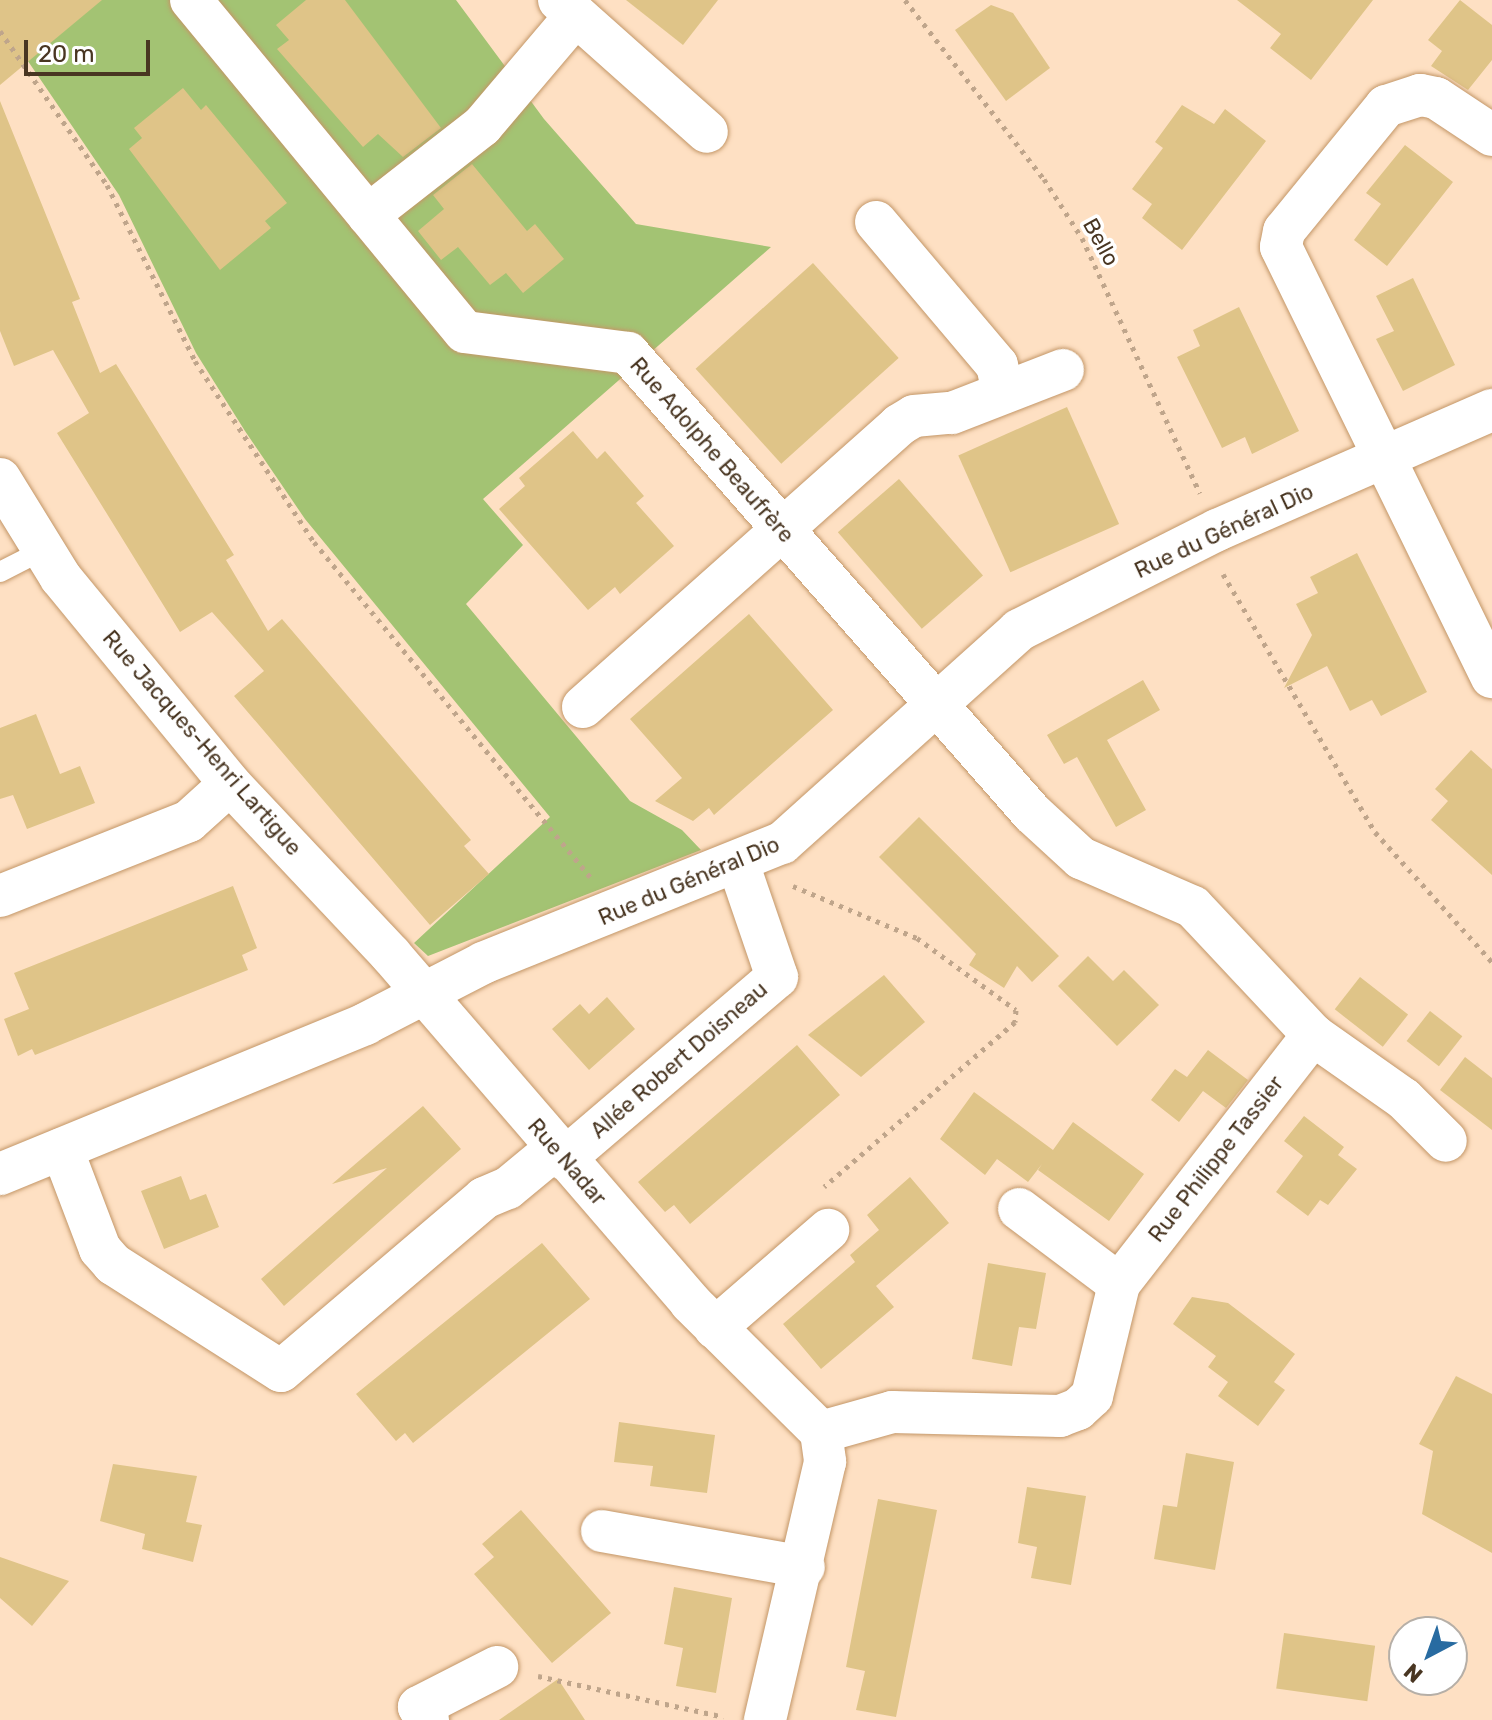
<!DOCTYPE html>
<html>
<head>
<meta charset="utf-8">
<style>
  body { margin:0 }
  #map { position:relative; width:1492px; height:1720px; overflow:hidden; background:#fee0c3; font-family:Rubik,sans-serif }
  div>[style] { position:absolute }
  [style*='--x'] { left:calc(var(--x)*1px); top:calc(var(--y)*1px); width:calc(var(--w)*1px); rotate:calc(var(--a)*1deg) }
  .green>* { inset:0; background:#a3c373 }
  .building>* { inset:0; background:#dfc488; transform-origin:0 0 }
  .path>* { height:5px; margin-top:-2.5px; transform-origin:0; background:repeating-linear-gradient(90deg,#bfa58b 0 4px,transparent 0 10px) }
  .roads { filter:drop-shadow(0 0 2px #c39667) drop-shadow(0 0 2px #c39667) }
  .lane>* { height:20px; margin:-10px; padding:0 10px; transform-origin:10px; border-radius:10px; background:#fff }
  .street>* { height:42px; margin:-21px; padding:0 21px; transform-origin:21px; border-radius:21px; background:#fff }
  span { translate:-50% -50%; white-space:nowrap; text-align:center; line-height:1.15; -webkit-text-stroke:7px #fff; paint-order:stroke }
  .street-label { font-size:22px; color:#493622 }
  .north { position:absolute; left:1388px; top:1616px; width:80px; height:80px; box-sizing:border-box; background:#fff; border:2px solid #b6afa7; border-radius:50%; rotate:221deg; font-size:22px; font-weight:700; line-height:32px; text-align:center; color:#493622 }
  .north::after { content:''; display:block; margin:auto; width:28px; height:36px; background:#286ba1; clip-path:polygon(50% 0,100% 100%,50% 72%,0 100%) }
  .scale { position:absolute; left:24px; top:40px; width:126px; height:36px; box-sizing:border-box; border:4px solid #493622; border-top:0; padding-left:10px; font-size:24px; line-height:28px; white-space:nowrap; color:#493622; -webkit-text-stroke:6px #fff; paint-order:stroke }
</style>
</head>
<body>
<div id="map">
  <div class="green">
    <div style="clip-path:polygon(0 0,456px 0,544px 119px,636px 224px,771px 247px,483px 499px,523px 545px,466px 604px,630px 801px,682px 830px,701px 850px,428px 956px,414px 943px,550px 817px,305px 519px,245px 431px,196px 353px,119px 195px,0 20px)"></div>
  </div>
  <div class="building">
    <div style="clip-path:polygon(0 0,102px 0,0 85px)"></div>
    <div style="clip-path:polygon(306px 0,345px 0,441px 128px,403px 157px,378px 134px,363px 147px,277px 49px,289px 40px,276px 25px)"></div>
    <div style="clip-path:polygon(626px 0,718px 0,683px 45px)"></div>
    <div style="clip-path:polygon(1237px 0,1373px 0,1311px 80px,1270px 48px,1281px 34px)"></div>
    <div style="clip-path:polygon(1460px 0,1492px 25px,1492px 60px,1468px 90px,1431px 66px,1442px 51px,1428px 40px)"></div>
    <div style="clip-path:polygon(991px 5px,1013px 13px,1050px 68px,1006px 101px,955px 30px)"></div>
    <div style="clip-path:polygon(183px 88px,201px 110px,206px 105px,287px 203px,265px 221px,271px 228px,220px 270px,129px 149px,142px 138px,134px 128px)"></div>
    <div style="clip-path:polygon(0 101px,80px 299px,72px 302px,100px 373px,116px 364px,234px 555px,226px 560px,268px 631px,282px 619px,471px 840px,464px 846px,489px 874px,430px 925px,234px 696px,264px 671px,212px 612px,180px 632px,57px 433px,89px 413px,53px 350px,14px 366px,0 331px)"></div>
    <div style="clip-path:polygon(1182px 105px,1214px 124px,1225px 109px,1266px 141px,1182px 250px,1142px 218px,1152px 204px,1132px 189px,1163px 148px,1155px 142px)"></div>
    <div style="clip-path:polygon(1405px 145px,1453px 182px,1387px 266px,1354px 240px,1381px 204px,1366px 193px)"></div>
    <div style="clip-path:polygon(472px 164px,527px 231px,535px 224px,564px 259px,523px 293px,506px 273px,490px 285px,458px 247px,441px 260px,418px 231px,444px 209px,433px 195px)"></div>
    <div style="left:813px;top:263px;width:128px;height:158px;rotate:48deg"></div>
    <div style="clip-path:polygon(1413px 278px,1455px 365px,1403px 391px,1376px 339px,1394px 331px,1376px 296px)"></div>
    <div style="clip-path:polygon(1239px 307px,1299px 431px,1252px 454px,1245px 437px,1222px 448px,1177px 357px,1200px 346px,1193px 330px)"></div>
    <div style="left:1067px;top:407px;width:128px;height:119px;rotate:66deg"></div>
    <div style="clip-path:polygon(573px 431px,597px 459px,605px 451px,644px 496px,636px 503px,674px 546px,620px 594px,615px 587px,588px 610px,499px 509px,525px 486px,519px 478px)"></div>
    <div style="left:899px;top:479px;width:128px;height:81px;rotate:49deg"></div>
    <div style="clip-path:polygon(1357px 553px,1427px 692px,1381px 716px,1372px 700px,1350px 711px,1327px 666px,1284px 688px,1312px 635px,1296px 604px,1318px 593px,1310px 577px)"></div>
    <div style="clip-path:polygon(749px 614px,833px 710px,714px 815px,709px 808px,693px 821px,655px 801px,682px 778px,630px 719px)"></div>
    <div style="clip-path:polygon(1143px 680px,1160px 710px,1107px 740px,1146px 810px,1116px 827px,1077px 757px,1064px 764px,1047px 735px)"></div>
    <div style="clip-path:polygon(36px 714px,60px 774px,80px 766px,95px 803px,27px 829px,13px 795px,0 799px,0 728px)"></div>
    <div style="clip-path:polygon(1471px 750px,1492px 769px,1492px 875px,1431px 820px,1448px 801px,1435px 789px)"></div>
    <div style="clip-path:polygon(919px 817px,1059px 956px,1032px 982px,1017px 966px,1004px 988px,969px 965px,976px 954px,879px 857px)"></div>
    <div style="clip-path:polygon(233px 886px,257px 948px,242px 955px,248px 970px,35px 1055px,32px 1049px,18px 1056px,4px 1019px,29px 1009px,14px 973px)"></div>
    <div style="clip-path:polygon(1088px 956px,1113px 981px,1124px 970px,1159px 1005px,1117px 1046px,1058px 986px)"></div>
    <div style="clip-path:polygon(884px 975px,925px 1022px,861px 1077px,808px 1035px)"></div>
    <div style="left:1360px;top:977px;width:61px;height:41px;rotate:38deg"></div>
    <div style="clip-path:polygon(607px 997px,635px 1029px,589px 1070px,552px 1029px,580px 1004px,589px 1014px)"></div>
    <div style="left:1430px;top:1011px;width:41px;height:38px;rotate:38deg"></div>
    <div style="clip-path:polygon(797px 1045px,840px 1095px,690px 1224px,674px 1205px,665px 1212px,638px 1182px)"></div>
    <div style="clip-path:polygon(1208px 1050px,1248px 1080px,1226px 1108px,1203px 1091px,1179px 1122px,1151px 1100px,1175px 1069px,1187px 1077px)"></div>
    <div style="clip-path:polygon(1465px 1057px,1492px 1078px,1492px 1130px,1440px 1090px)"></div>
    <div style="clip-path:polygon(974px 1092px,1053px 1150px,1073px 1122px,1144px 1174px,1109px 1221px,1038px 1170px,1042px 1164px,1028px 1182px,997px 1159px,985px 1175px,940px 1139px)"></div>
    <div style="clip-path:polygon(423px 1106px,461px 1149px,284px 1306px,261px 1279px,387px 1168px,332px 1184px)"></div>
    <div style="clip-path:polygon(1304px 1116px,1344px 1147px,1338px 1155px,1357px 1169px,1328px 1205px,1320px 1200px,1308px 1216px,1276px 1192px,1303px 1156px,1284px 1141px)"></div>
    <div style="clip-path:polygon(181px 1176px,190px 1200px,206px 1194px,219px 1227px,164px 1249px,141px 1191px)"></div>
    <div style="clip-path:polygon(910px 1177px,949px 1223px,876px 1286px,894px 1307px,821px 1369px,783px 1324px,855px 1262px,850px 1255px,879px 1230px,867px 1215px)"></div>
    <div style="clip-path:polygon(542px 1243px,590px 1299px,413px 1443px,405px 1433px,396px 1441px,356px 1394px)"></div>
    <div style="clip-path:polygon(988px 1263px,1046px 1273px,1036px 1329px,1019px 1327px,1012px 1366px,972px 1359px)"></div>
    <div style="clip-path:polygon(1192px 1297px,1228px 1303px,1295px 1354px,1274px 1382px,1285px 1390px,1258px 1426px,1218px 1396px,1228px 1382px,1208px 1367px,1216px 1356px,1173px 1324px)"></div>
    <div style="clip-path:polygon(1456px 1376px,1492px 1394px,1492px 1553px,1422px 1514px,1433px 1451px,1419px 1444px)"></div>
    <div style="clip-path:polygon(619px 1422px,715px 1435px,707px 1493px,650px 1486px,653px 1466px,614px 1462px)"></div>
    <div style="clip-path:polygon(1186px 1453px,1234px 1462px,1215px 1570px,1154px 1559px,1163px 1505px,1177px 1507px)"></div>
    <div style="clip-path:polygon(113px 1464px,197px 1476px,186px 1522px,202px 1525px,193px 1562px,142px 1549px,145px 1534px,100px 1521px)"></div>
    <div style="clip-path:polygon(1027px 1487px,1086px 1496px,1071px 1585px,1031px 1578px,1037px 1547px,1018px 1543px)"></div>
    <div style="clip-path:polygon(878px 1499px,937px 1510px,896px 1717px,856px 1710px,865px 1671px,846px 1667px)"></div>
    <div style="clip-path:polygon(521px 1510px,611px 1613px,552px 1663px,474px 1574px,494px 1557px,482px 1544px)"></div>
    <div style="clip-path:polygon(0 1557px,69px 1581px,32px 1626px,0 1598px)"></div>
    <div style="clip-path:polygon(674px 1587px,732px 1598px,716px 1693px,676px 1686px,683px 1648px,664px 1644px)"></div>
    <div style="left:1284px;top:1633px;width:92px;height:56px;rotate:8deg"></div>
    <div style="clip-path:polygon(558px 1679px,585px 1720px,499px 1720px)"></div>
  </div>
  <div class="path">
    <div style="--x:905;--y:0;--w:227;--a:52.2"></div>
    <div style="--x:1044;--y:179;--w:70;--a:57.2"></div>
    <div style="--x:1082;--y:238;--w:281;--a:65.2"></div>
    <div style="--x:0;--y:31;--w:188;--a:55.2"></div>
    <div style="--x:107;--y:185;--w:197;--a:63.4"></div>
    <div style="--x:195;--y:361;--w:217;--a:56.7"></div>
    <div style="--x:314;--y:542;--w:434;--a:50.5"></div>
    <div style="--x:1223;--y:574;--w:299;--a:59.5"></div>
    <div style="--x:1375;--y:832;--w:175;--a:48"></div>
    <div style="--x:793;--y:886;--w:134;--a:22.8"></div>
    <div style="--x:917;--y:938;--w:122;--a:36"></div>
    <div style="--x:1016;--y:1010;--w:12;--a:95"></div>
    <div style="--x:1015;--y:1022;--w:252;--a:139.2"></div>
    <div style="--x:538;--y:1676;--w:190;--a:12.4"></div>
  </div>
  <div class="roads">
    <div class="lane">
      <div style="--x:0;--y:572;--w:46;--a:-27.1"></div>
    </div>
    <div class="street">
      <div style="--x:191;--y:0;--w:430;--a:50.5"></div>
      <div style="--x:465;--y:332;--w:164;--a:7.3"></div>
      <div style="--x:628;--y:353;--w:612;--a:48.71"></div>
      <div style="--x:1032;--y:813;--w:67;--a:42.6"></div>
      <div style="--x:1081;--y:858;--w:122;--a:23.6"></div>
      <div style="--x:1193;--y:907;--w:175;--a:46.8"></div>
      <div style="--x:1313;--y:1035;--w:111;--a:35.1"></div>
      <div style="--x:1404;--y:1099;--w:59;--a:45"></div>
      <div style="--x:559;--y:0;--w:198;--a:41.7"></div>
      <div style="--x:1492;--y:135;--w:67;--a:-146.5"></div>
      <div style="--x:1436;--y:98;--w:16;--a:-169"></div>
      <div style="--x:1420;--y:95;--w:36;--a:162"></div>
      <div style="--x:1386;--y:106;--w:161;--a:129.2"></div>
      <div style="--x:1284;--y:231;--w:16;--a:101"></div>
      <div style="--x:1281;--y:247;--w:479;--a:63.9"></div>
      <div style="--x:368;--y:215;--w:145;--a:-38"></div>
      <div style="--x:482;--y:126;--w:145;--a:-49.7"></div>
      <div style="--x:876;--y:222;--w:187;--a:49.8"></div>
      <div style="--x:997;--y:365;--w:25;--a:78"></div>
      <div style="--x:0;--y:479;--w:116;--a:58.4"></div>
      <div style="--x:61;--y:578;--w:266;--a:50.6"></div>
      <div style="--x:230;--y:784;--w:235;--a:46.7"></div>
      <div style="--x:391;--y:955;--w:458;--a:49.2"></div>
      <div style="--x:690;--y:1302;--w:185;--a:44.8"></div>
      <div style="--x:821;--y:1432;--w:30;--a:82"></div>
      <div style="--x:825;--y:1462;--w:265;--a:103.1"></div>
      <div style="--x:583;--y:707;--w:424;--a:-41.7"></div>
      <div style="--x:899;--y:425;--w:17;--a:-31"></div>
      <div style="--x:914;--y:416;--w:38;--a:-5"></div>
      <div style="--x:952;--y:413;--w:119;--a:-21.2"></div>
      <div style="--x:0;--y:896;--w:203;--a:-21.6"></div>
      <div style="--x:189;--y:821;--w:55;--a:-42.1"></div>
      <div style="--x:62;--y:1149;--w:107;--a:69.2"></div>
      <div style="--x:100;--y:1249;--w:20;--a:49"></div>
      <div style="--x:113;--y:1264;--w:199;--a:32.5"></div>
      <div style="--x:281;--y:1371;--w:267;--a:-40.4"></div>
      <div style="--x:484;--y:1198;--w:26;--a:-23"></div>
      <div style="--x:508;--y:1188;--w:60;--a:-39.6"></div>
      <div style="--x:564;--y:1159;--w:280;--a:-40.5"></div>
      <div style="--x:777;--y:977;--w:120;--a:-108.9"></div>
      <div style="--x:0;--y:1174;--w:395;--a:-22.3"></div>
      <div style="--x:365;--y:1024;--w:133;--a:-27.3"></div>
      <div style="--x:483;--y:963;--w:322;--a:-21.9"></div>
      <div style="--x:782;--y:843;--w:319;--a:-41.9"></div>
      <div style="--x:1019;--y:630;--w:222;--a:-26.8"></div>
      <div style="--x:1217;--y:530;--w:300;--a:-23.6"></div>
      <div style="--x:1019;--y:1209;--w:125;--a:36.9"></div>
      <div style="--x:715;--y:1328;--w:150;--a:-40.9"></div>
      <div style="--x:821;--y:1432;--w:74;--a:-15.7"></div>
      <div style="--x:892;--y:1412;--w:168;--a:1.4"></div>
      <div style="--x:1060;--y:1416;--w:19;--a:-21"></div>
      <div style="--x:1078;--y:1409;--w:19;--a:-43"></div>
      <div style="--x:1092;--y:1396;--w:115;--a:-76.4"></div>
      <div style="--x:1119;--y:1284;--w:316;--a:-52.1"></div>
      <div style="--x:602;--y:1531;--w:205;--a:10.1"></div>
      <div style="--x:428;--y:1720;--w:16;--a:-125"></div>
      <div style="--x:419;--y:1707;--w:88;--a:-27.1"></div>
    </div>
  </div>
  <div class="street-label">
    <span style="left:1101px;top:242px;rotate:61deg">Bello</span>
    <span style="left:712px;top:450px;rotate:49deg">Rue Adolphe Beaufrère</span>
    <span style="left:1224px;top:531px;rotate:-25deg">Rue du Général Dio</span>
    <span style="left:202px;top:743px;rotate:49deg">Rue Jacques-Henri Lartigue</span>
    <span style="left:689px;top:881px;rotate:-23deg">Rue du Général Dio</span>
    <span style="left:679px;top:1060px;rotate:-41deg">Allée Robert Doisneau</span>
    <span style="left:1216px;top:1159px;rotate:-52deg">Rue Philippe Tassier</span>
    <span style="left:567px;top:1162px;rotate:49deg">Rue Nadar</span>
  </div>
  <div class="north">N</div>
  <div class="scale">20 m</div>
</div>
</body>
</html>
